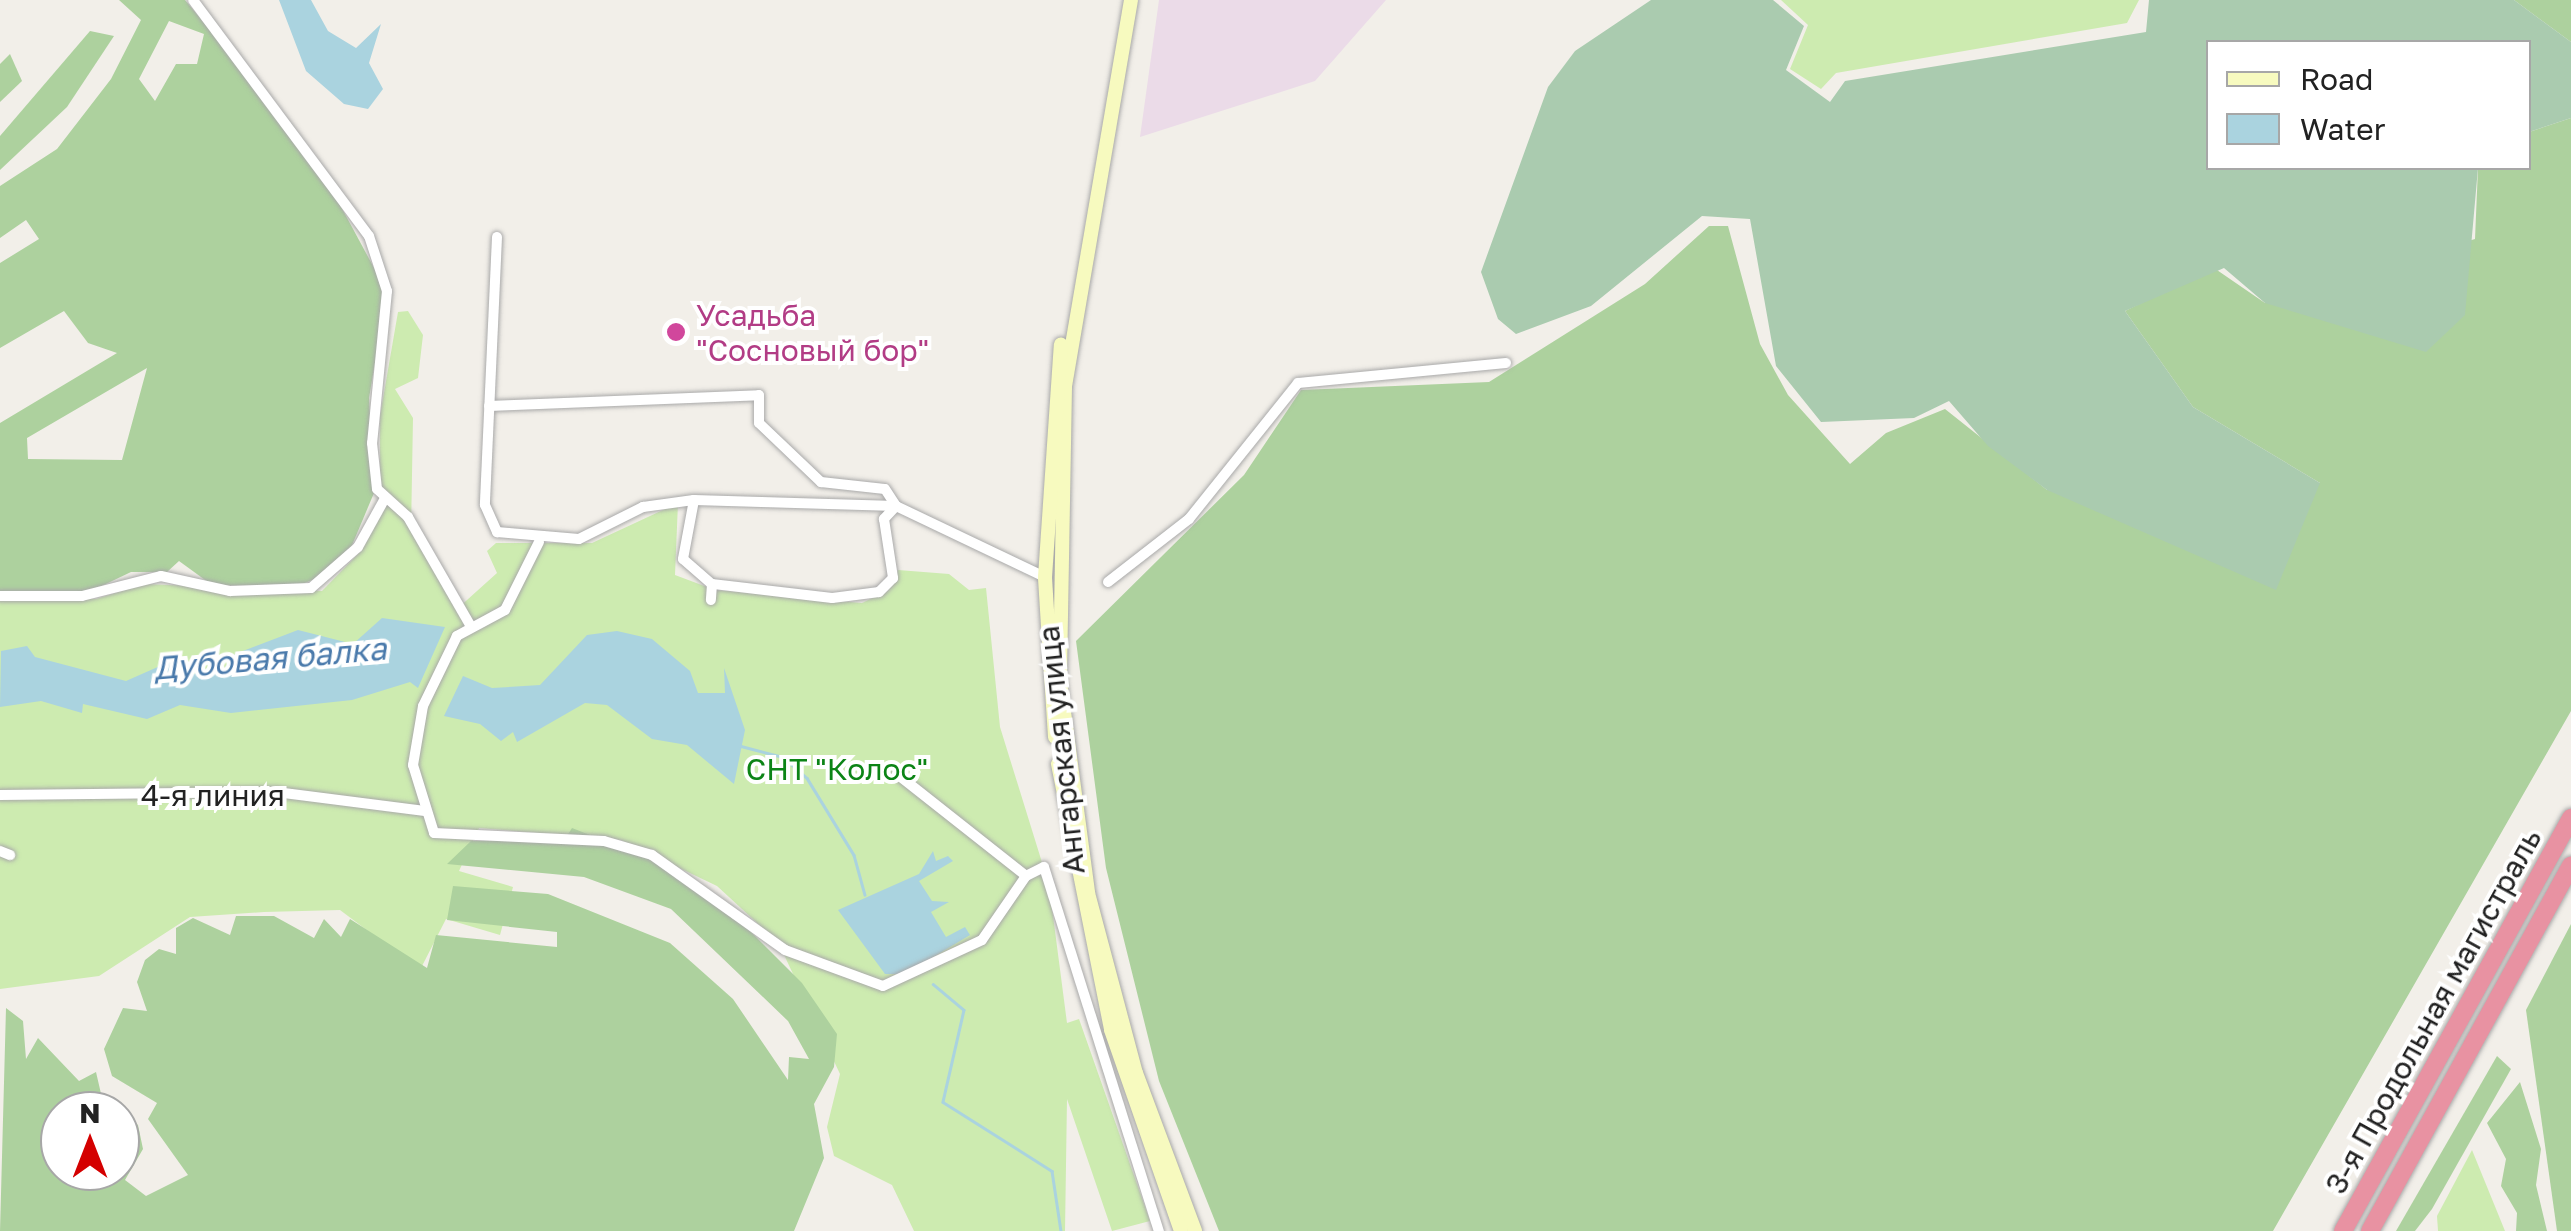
<!DOCTYPE html>
<html>
<head>
<meta charset="utf-8">
<style>
  body { margin:0 }
  #map { position:relative; width:2571px; height:1231px; overflow:hidden; background:#f2efe9; font-family:"Golos Text",sans-serif }
  div>[style] { position:absolute }
  [style*='--x'] { left:calc(var(--x)*1px); top:calc(var(--y)*1px); width:calc(var(--w)*1px); rotate:calc(var(--a)*1deg) }
  .industrial>* { inset:0; background:#ebdbe8 }
  .grass>* { inset:0; background:#cdebb0 }
  .forest>* { inset:0; background:#add19e }
  .cemetery>* { inset:0; background:#aacbaf }
  .water>* { inset:0; background:#aad3df }
  .stream>* { height:2.5px; margin:-1.25px; padding:0 1.25px; transform-origin:1.25px; border-radius:1.25px; background:#aad3df }
  .roads { filter:drop-shadow(0 0 2px #a9a9a9) drop-shadow(0 0 2px #a9a9a9) }
  .street>* { height:10px; margin:-5px; padding:0 5px; transform-origin:5px; border-radius:5px; background:#fff }
  .secondary>* { height:14px; margin:-7px; padding:0 7px; transform-origin:7px; border-radius:7px; background:#f7fabf }
  .highway>* { height:18px; margin:-9px; padding:0 9px; transform-origin:9px; border-radius:9px; background:#e892a2 }
  .dots>* { width:28px; height:28px; translate:-50% -50%; box-sizing:border-box; border:5px solid #fff; border-radius:50% }
  span { translate:-50% -50%; white-space:nowrap; text-align:center; line-height:1.15; -webkit-text-stroke:8px #fff; paint-order:stroke }
  .hotel-label { font-size:30px; color:#b23c85 }
  .left { translate:0 -50%; text-align:left }
  .street-label { font-size:30px; color:#222 }
  .park-label { font-size:30px; color:#0c8416 }
  .water-label { font-size:32px; color:#4a7aab; font-style:italic }
  .legend { position:absolute; left:2206px; top:40px; width:325px; height:130px; box-sizing:border-box; background:#fff; border:2px solid #a7a7a7; margin:0; padding:12px 18px; list-style:none; font-size:30px; color:#222 }
  .legend li { display:flex; align-items:center; gap:20px; height:50px }
  .legend b { width:50px; border:2px solid #a7a7a7 }
  .north { position:absolute; left:40px; top:1091px; width:100px; height:100px; box-sizing:border-box; background:#fff; border:2px solid #a7a7a7; border-radius:50%; rotate:0deg; font-size:28px; font-weight:700; line-height:40px; text-align:center; color:#222 }
  .north::after { content:''; display:block; margin:auto; width:35px; height:45px; background:#d40000; clip-path:polygon(50% 0,100% 100%,50% 72%,0 100%) }
</style>
</head>
<body>
<div id="map">
  <div class="industrial">
    <div style="clip-path:polygon(1159px 0,1386px 0,1315px 81px,1140px 137px)"></div>
  </div>
  <div class="grass">
    <div style="clip-path:polygon(1781px 0,2139px 0,2127px 23px,1836px 73px,1821px 89px,1790px 69px,1808px 25px)"></div>
    <div style="clip-path:polygon(408px 311px,423px 335px,418px 378px,395px 389px,413px 418px,411px 532px,457px 609px,497px 573px,487px 551px,496px 543px,592px 543px,678px 503px,675px 575px,715px 590px,862px 603px,889px 590px,898px 570px,949px 574px,969px 590px,986px 588px,1000px 727px,1049px 885px,1067px 1023px,1079px 1019px,1150px 1221px,1112px 1231px,1067px 1099px,1065px 1231px,914px 1231px,892px 1185px,834px 1156px,827px 1127px,840px 1074px,778px 942px,717px 886px,621px 840px,479px 828px,459px 871px,513px 887px,500px 935px,446px 919px,420px 970px,340px 910px,264px 912px,190px 917px,99px 976px,0 989px,0 598px,96px 599px,144px 584px,322px 591px,361px 551px,380px 503px,380px 416px,398px 312px)"></div>
    <div style="clip-path:polygon(2472px 1150px,2505px 1231px,2438px 1231px,2437px 1216px)"></div>
  </div>
  <div class="forest">
    <div style="clip-path:polygon(evenodd,119px 0,185px 0,311px 151px,387px 292px,369px 398px,374px 493px,350px 550px,329px 573px,295px 587px,212px 585px,179px 561px,167px 572px,131px 572px,87px 593px,0 592px,0 423px,117px 353px,88px 343px,64px 311px,0 348px,0 263px,39px 239px,26px 220px,0 238px,0 186px,57px 149px,111px 79px,141px 20px,119px 0,169px 21px,204px 34px,197px 64px,176px 64px,155px 101px,139px 79px,169px 21px,119px 0,147px 368px,122px 460px,28px 459px,27px 438px,147px 368px)"></div>
    <div style="clip-path:polygon(2514px 0,2571px 0,2571px 42px)"></div>
    <div style="clip-path:polygon(90px 31px,114px 36px,67px 107px,0 170px,0 136px)"></div>
    <div style="clip-path:polygon(10px 54px,22px 81px,0 102px,0 64px)"></div>
    <div style="clip-path:polygon(2571px 118px,2571px 711px,2273px 1231px,1219px 1231px,1159px 1081px,1106px 868px,1076px 641px,1244px 475px,1301px 390px,1489px 382px,1645px 284px,1709px 226px,1728px 226px,1760px 344px,1788px 395px,1850px 464px,1886px 433px,1945px 409px,2047px 490px,2320px 483px,2193px 407px,2125px 311px,2214px 268px,2265px 303px,2475px 239px,2478px 168px,2528px 168px,2529px 132px)"></div>
    <div style="clip-path:polygon(572px 828px,651px 859px,735px 916px,802px 983px,837px 1034px,834px 1067px,814px 1104px,824px 1158px,794px 1231px,0 1231px,6px 1008px,23px 1021px,26px 1059px,38px 1038px,79px 1081px,96px 1072px,105px 1111px,60px 1111px,60px 1171px,120px 1171px,122px 1110px,138px 1125px,143px 1149px,125px 1180px,146px 1196px,188px 1175px,148px 1119px,157px 1103px,112px 1076px,104px 1049px,123px 1008px,147px 1011px,137px 982px,145px 960px,159px 949px,176px 954px,176px 928px,193px 918px,230px 935px,236px 916px,274px 916px,314px 938px,324px 919px,341px 937px,350px 919px,427px 968px,436px 935px,557px 947px,557px 932px,447px 920px,453px 886px,548px 894px,670px 943px,733px 999px,788px 1080px,789px 1057px,809px 1059px,788px 1021px,671px 909px,584px 877px,447px 864px,471px 841px,565px 839px)"></div>
    <div style="clip-path:polygon(2571px 924px,2571px 1231px,2557px 1231px,2526px 1010px)"></div>
    <div style="clip-path:polygon(2497px 1056px,2511px 1069px,2432px 1209px,2415px 1231px,2396px 1231px)"></div>
    <div style="clip-path:polygon(2520px 1082px,2541px 1149px,2536px 1185px,2547px 1231px,2516px 1231px,2517px 1213px,2501px 1186px,2506px 1159px,2487px 1123px)"></div>
  </div>
  <div class="cemetery">
    <div style="clip-path:polygon(1651px 0,1773px 0,1804px 26px,1786px 70px,1830px 102px,1845px 81px,2146px 32px,2149px 0,2514px 0,2571px 42px,2571px 118px,2529px 132px,2528px 42px,2208px 42px,2208px 168px,2478px 168px,2465px 315px,2426px 352px,2265px 303px,2224px 268px,2125px 311px,2193px 407px,2320px 483px,2276px 590px,2047px 490px,1988px 446px,1949px 401px,1914px 418px,1821px 422px,1776px 366px,1750px 219px,1702px 216px,1591px 306px,1516px 334px,1498px 319px,1481px 272px,1548px 87px,1575px 51px)"></div>
  </div>
  <div class="water">
    <div style="clip-path:polygon(279px 0,311px 0,328px 31px,356px 48px,381px 24px,369px 63px,383px 89px,368px 109px,344px 104px,306px 71px)"></div>
    <div style="clip-path:polygon(382px 618px,445px 627px,418px 688px,410px 682px,352px 700px,231px 713px,180px 705px,147px 719px,83px 704px,82px 713px,41px 701px,0 707px,1px 651px,27px 646px,35px 657px,126px 681px,169px 662px,189px 676px,213px 666px,221px 673px,235px 654px,298px 630px,353px 644px)"></div>
    <div style="clip-path:polygon(617px 631px,652px 639px,690px 671px,698px 693px,725px 693px,724px 668px,745px 730px,734px 784px,687px 745px,652px 739px,607px 705px,585px 703px,517px 742px,513px 732px,501px 741px,480px 724px,444px 716px,463px 676px,492px 688px,540px 685px,587px 635px)"></div>
    <div style="clip-path:polygon(933px 851px,936px 861px,948px 856px,953px 861px,919px 881px,932px 901px,949px 902px,931px 912px,946px 937px,965px 927px,970px 935px,905px 974px,885px 974px,838px 910px,919px 874px)"></div>
  </div>
  <div class="stream">
    <div style="--x:741;--y:746;--w:43;--a:14.7"></div>
    <div style="--x:783;--y:757;--w:32;--a:41"></div>
    <div style="--x:807;--y:778;--w:90;--a:58.6"></div>
    <div style="--x:854;--y:855;--w:41;--a:74.6"></div>
    <div style="--x:933;--y:984;--w:40;--a:40"></div>
    <div style="--x:964;--y:1010;--w:94;--a:102.9"></div>
    <div style="--x:943;--y:1102;--w:129;--a:32.3"></div>
    <div style="--x:1052;--y:1171;--w:61;--a:81.5"></div>
  </div>
  <div class="roads">
    <div class="street">
      <div style="--x:193;--y:0;--w:294;--a:53.3"></div>
      <div style="--x:369;--y:236;--w:58;--a:71.9"></div>
      <div style="--x:387;--y:291;--w:153;--a:95.6"></div>
      <div style="--x:372;--y:443;--w:46;--a:83.8"></div>
      <div style="--x:377;--y:489;--w:42;--a:42.1"></div>
      <div style="--x:408;--y:517;--w:125;--a:60.1"></div>
      <div style="--x:497;--y:237;--w:268;--a:92.6"></div>
      <div style="--x:485;--y:505;--w:30;--a:66"></div>
      <div style="--x:497;--y:532;--w:82;--a:4.9"></div>
      <div style="--x:579;--y:539;--w:72;--a:-26.6"></div>
      <div style="--x:643;--y:507;--w:51;--a:-7.8"></div>
      <div style="--x:694;--y:500;--w:202;--a:1.7"></div>
      <div style="--x:896;--y:506;--w:165;--a:25.5"></div>
      <div style="--x:489;--y:406;--w:270;--a:-2.3"></div>
      <div style="--x:759;--y:395;--w:28;--a:90"></div>
      <div style="--x:759;--y:423;--w:86;--a:43.6"></div>
      <div style="--x:821;--y:482;--w:64;--a:6.2"></div>
      <div style="--x:885;--y:489;--w:20;--a:57"></div>
      <div style="--x:896;--y:506;--w:18;--a:133"></div>
      <div style="--x:884;--y:519;--w:60;--a:81.3"></div>
      <div style="--x:893;--y:578;--w:20;--a:135"></div>
      <div style="--x:879;--y:592;--w:47;--a:172.7"></div>
      <div style="--x:832;--y:598;--w:121;--a:-173.3"></div>
      <div style="--x:712;--y:584;--w:16;--a:94"></div>
      <div style="--x:694;--y:500;--w:60;--a:100.6"></div>
      <div style="--x:683;--y:559;--w:38;--a:41"></div>
      <div style="--x:539;--y:542;--w:76;--a:116.6"></div>
      <div style="--x:505;--y:610;--w:55;--a:151.6"></div>
      <div style="--x:457;--y:636;--w:78;--a:115.9"></div>
      <div style="--x:423;--y:706;--w:60;--a:99.6"></div>
      <div style="--x:413;--y:765;--w:71;--a:72.8"></div>
      <div style="--x:434;--y:833;--w:170;--a:2.7"></div>
      <div style="--x:604;--y:841;--w:50;--a:16.3"></div>
      <div style="--x:652;--y:855;--w:163;--a:35.5"></div>
      <div style="--x:785;--y:950;--w:104;--a:20.2"></div>
      <div style="--x:883;--y:986;--w:109;--a:-24.9"></div>
      <div style="--x:982;--y:940;--w:78;--a:-55.5"></div>
      <div style="--x:1026;--y:876;--w:20;--a:-27"></div>
      <div style="--x:1044;--y:867;--w:382;--a:72.5"></div>
      <div style="--x:1108;--y:582;--w:103;--a:-37.9"></div>
      <div style="--x:1189;--y:519;--w:174;--a:-51.3"></div>
      <div style="--x:1298;--y:383;--w:209;--a:-5.5"></div>
      <div style="--x:0;--y:596;--w:82;--a:0"></div>
      <div style="--x:82;--y:596;--w:81;--a:-14.2"></div>
      <div style="--x:161;--y:576;--w:71;--a:12.3"></div>
      <div style="--x:230;--y:591;--w:81;--a:-2.1"></div>
      <div style="--x:311;--y:588;--w:62;--a:-41.1"></div>
      <div style="--x:358;--y:547;--w:54;--a:-61"></div>
      <div style="--x:897;--y:774;--w:164;--a:38.3"></div>
      <div style="--x:0;--y:795;--w:276;--a:-0.6"></div>
      <div style="--x:276;--y:792;--w:150;--a:7.3"></div>
      <div style="--x:0;--y:851;--w:11;--a:22"></div>
    </div>
    <div class="secondary">
      <div style="--x:1131;--y:0;--w:393;--a:99.7"></div>
      <div style="--x:1065;--y:387;--w:295;--a:91"></div>
      <div style="--x:1060;--y:682;--w:213;--a:82.4"></div>
      <div style="--x:1088;--y:893;--w:186;--a:75.1"></div>
      <div style="--x:1136;--y:1073;--w:169;--a:69.5"></div>
      <div style="--x:1055;--y:737;--w:160;--a:-93.6"></div>
      <div style="--x:1045;--y:577;--w:233;--a:-86.1"></div>
      <div style="--x:1058;--y:764;--w:271;--a:78.7"></div>
      <div style="--x:1111;--y:1030;--w:213;--a:70.8"></div>
    </div>
    <div class="highway">
      <div style="--x:2343;--y:1231;--w:472;--a:-61.1"></div>
      <div style="--x:2370;--y:1231;--w:417;--a:-61.2"></div>
    </div>
  </div>
  <div class="dots">
    <div style="left:676px;top:332px;background:#d1479c"></div>
  </div>
  <div class="hotel-label">
    <span class="left" style="left:696px;top:332px">Усадьба<br>"Сосновый бор"</span>
  </div>
  <div class="street-label">
    <span style="left:1061px;top:750px;rotate:-96deg">Ангарская улица</span>
    <span style="left:213px;top:795px">4-я линия</span>
    <span style="left:2433px;top:1011px;rotate:-61deg">3-я Продольная магистраль</span>
  </div>
  <div class="park-label">
    <span style="left:837px;top:769px">СНТ "Колос"</span>
  </div>
  <div class="water-label">
    <span style="left:270px;top:658px;rotate:-5deg">Дубовая балка</span>
  </div>
  <ul class="legend">
  <li><b style="height:12px;background:#f7fabf"></b>Road</li>
  <li><b style="height:28px;background:#aad3df"></b>Water</li>
  </ul>
  <div class="north">N</div>
</div>
</body>
</html>
